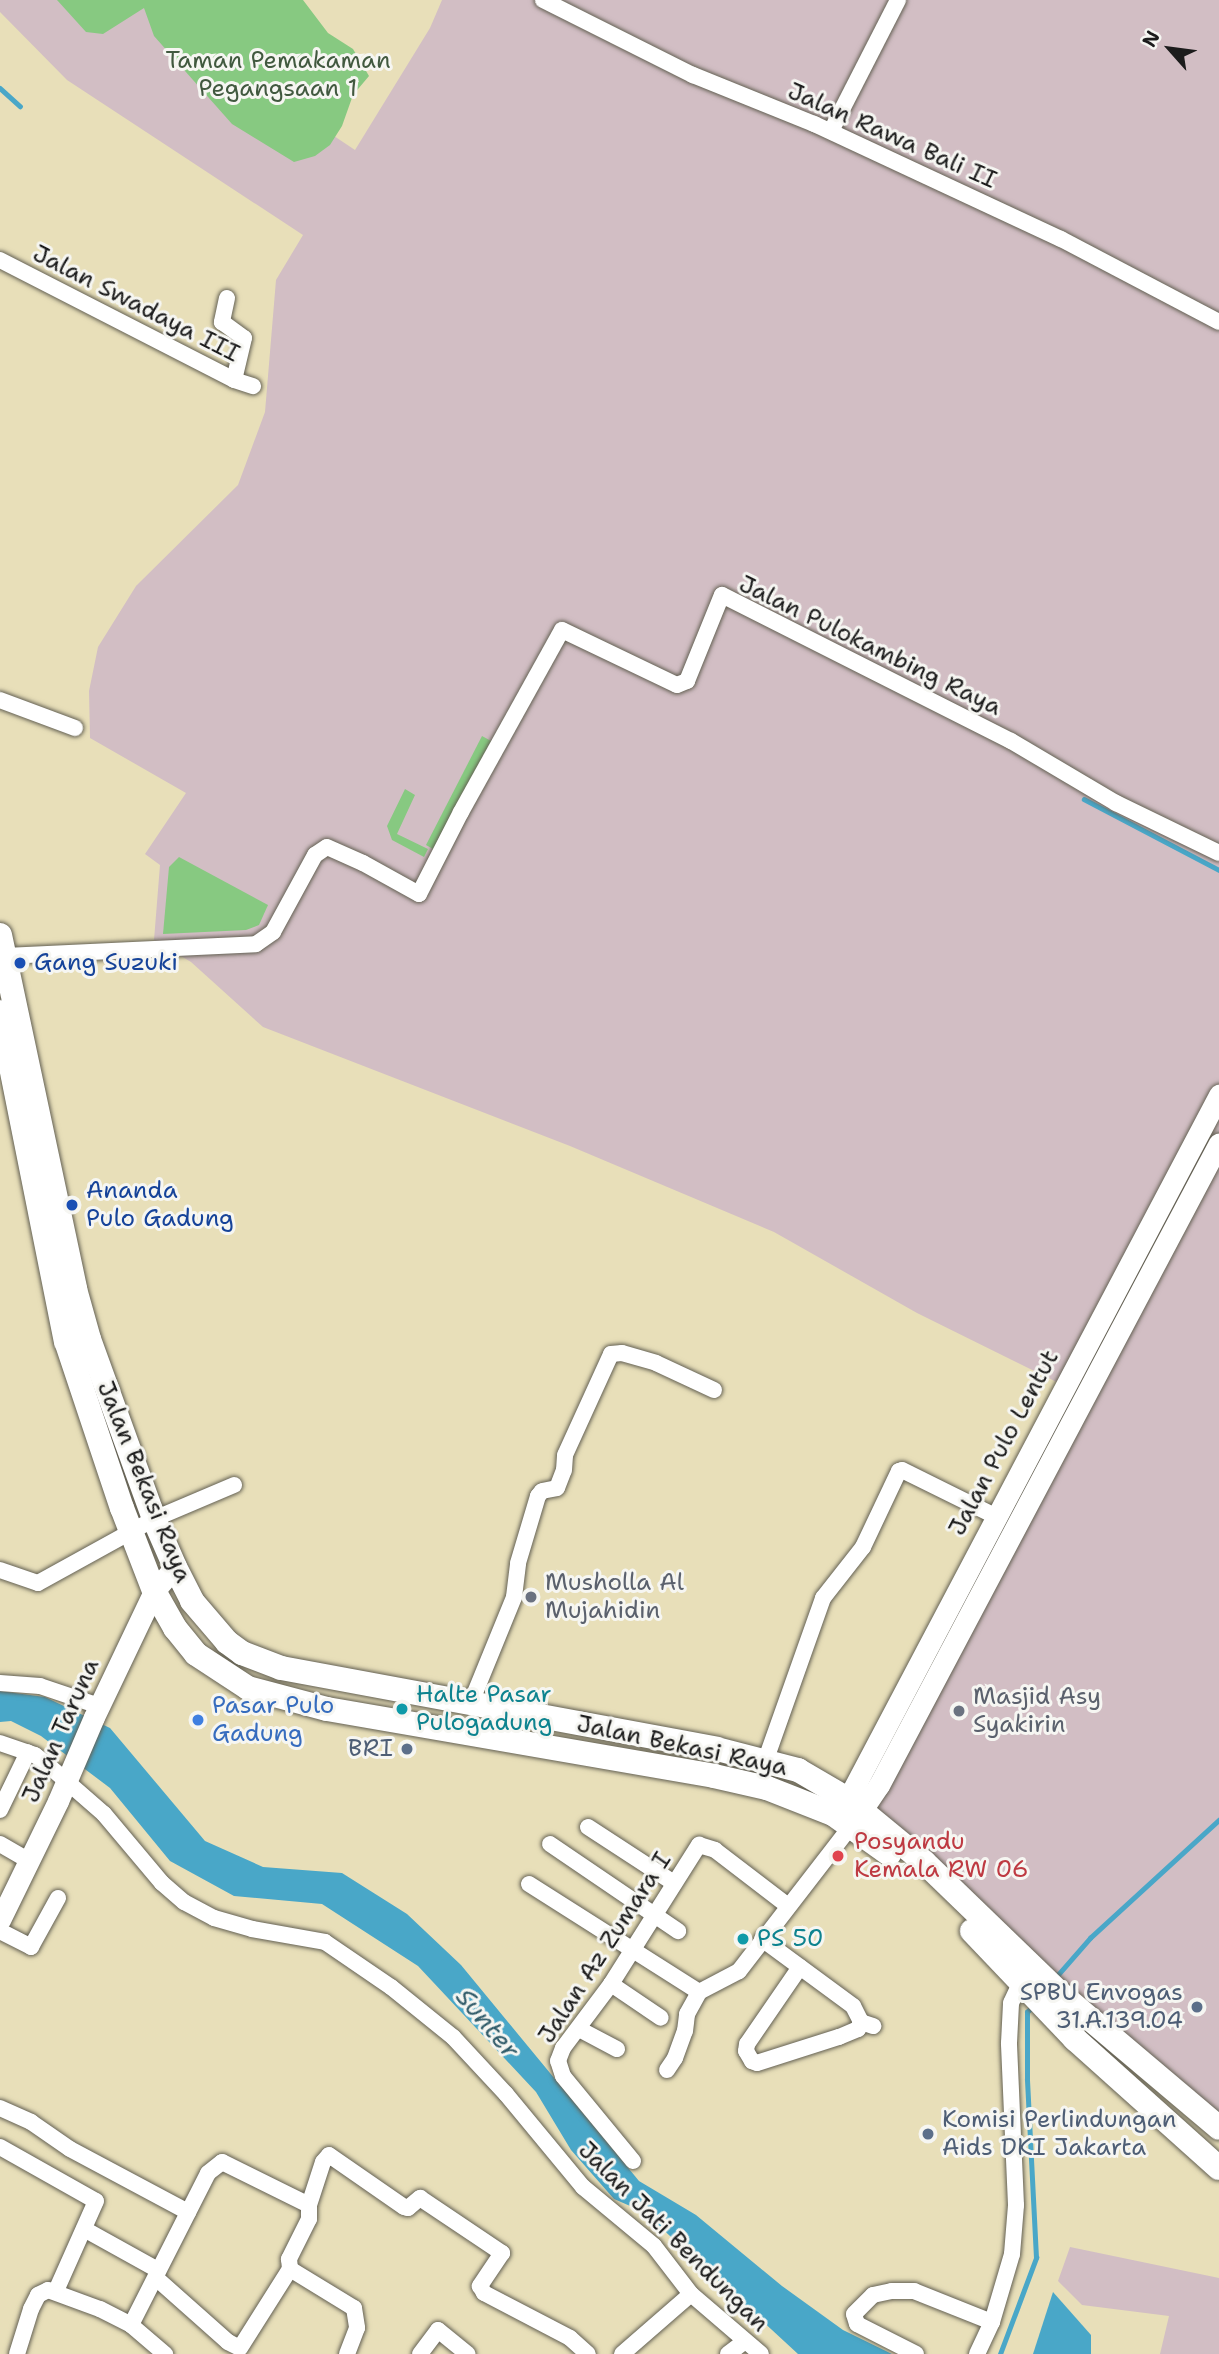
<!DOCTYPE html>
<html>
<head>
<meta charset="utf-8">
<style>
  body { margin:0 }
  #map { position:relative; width:1219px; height:2354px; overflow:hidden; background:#e8dfb9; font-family:"Shantell Sans",sans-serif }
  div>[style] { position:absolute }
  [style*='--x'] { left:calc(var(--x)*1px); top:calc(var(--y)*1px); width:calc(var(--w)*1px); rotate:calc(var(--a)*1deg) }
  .industrial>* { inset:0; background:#d2bec4 }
  .green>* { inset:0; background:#87c981 }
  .water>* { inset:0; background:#49a7c8 }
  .stream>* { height:4.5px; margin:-2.25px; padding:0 2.25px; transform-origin:2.25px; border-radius:2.25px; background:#49a7c8 }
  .roads { filter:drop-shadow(0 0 2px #636053) drop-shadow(0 0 2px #636053) }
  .street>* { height:16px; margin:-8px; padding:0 8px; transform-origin:8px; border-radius:8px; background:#fff }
  .secondary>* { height:21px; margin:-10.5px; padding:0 10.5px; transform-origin:10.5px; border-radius:10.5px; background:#fff }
  .primary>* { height:24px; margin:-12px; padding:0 12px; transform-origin:12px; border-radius:12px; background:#fff }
  .dots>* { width:19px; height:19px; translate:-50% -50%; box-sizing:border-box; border:4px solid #f6f6f2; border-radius:50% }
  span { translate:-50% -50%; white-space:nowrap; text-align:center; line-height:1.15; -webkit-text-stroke:6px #f6f6f2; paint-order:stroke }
  .park-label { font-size:24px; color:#41593f }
  .street-label { font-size:24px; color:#1c1c1c }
  .transit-label { font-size:24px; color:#164399 }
  .left { translate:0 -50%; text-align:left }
  .worship-label { font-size:24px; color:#5b616d }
  .culture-label { font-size:24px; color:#0d838f }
  .shop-label { font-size:24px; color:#366cbe }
  .service-label { font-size:24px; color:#4e5e75 }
  .right { translate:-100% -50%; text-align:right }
  .health-label { font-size:24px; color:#be3a42 }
  .water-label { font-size:26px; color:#305b69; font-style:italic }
  .north { position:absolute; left:1135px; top:14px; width:70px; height:70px; -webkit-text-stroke:5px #f6f6f2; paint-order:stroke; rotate:298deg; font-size:19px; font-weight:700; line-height:28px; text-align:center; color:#1c1c1c }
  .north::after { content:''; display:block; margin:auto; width:24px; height:32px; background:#1c1c1c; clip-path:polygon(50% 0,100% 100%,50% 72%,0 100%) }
</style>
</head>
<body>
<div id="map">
  <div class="industrial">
    <div style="clip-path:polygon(0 0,173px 0,307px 118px,355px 150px,430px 28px,442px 0,1219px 0,1219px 2127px,877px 1809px,1087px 1397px,917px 1313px,774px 1232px,570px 1146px,263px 1027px,191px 962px,154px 940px,160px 865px,145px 854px,186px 793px,90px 738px,89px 691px,98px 647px,136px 586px,238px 485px,265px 412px,276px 280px,303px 235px,67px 80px,0 12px)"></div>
    <div style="clip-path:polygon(1070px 2247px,1219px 2278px,1219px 2354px,1160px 2354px,1169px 2316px,1082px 2305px,1058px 2281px)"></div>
  </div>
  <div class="green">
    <div style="clip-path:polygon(57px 0,303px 0,328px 33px,353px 49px,369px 76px,353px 95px,342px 126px,330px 145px,315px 156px,294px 162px,232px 124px,154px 36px,144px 8px,103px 34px,86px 32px)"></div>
    <div style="clip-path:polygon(482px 736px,491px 741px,433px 849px,426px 845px)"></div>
    <div style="clip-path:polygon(405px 789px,415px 795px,397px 834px,428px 849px,424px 857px,392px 840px,387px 826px)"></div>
    <div style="clip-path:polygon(179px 857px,268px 905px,259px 925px,246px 930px,163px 934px,169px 867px)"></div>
  </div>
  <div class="water">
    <div style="clip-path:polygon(0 1691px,45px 1697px,110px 1728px,205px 1841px,263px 1867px,342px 1873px,407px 1914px,461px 1965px,639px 2181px,696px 2215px,782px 2286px,843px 2330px,892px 2354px,798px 2354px,644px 2212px,614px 2199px,571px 2150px,536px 2092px,418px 1966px,322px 1904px,234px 1896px,170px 1861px,110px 1788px,41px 1736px,11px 1721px,0 1722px)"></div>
    <div style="clip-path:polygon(1053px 2292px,1091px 2335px,1091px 2354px,1033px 2354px)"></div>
  </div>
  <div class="stream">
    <div style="--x:0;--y:88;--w:27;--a:42"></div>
    <div style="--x:1084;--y:799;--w:153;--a:27.7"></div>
    <div style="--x:1056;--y:1977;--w:52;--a:-48.9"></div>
    <div style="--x:1090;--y:1938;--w:175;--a:-42.5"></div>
    <div style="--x:1000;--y:2354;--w:103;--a:-69.4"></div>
    <div style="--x:1036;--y:2258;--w:179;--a:-92.9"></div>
    <div style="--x:1027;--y:2079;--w:67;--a:-90"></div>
    <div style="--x:1027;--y:2012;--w:8;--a:-45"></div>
  </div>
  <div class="roads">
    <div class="street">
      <div style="--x:543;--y:0;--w:168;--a:26.6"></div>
      <div style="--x:693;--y:75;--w:131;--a:22"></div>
      <div style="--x:814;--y:124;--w:272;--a:25"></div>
      <div style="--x:1061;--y:239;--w:178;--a:27.7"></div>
      <div style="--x:831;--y:131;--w:147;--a:-62.9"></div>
      <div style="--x:0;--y:260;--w:263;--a:27.1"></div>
      <div style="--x:234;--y:380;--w:20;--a:18"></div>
      <div style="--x:227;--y:298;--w:25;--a:102"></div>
      <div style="--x:222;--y:322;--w:27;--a:36"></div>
      <div style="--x:244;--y:338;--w:43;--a:103.4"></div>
      <div style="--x:0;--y:700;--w:80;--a:20.5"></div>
      <div style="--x:5;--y:956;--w:251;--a:-2.7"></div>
      <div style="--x:256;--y:944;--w:21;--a:-35"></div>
      <div style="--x:273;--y:932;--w:88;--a:-61.4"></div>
      <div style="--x:315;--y:855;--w:14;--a:-34"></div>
      <div style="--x:327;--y:847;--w:39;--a:24"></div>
      <div style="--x:363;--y:863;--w:64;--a:29"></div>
      <div style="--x:419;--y:894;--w:92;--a:-62.9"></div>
      <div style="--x:461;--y:812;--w:208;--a:-61"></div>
      <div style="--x:562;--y:630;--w:127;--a:25.6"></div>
      <div style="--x:677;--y:685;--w:11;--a:-22"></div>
      <div style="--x:687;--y:681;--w:93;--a:-67.9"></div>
      <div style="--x:722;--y:595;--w:324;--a:26.8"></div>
      <div style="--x:1011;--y:741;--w:122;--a:30.6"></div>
      <div style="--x:1116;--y:803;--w:114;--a:25.9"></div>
      <div style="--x:0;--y:1570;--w:40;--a:18.9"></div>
      <div style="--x:38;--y:1583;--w:132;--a:-28.9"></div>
      <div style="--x:154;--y:1519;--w:87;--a:-23"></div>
      <div style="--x:0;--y:1683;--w:40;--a:4.3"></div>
      <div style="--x:40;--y:1686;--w:62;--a:18.7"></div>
      <div style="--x:470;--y:1705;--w:117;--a:-67.8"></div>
      <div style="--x:514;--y:1597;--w:34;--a:-83"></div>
      <div style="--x:518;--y:1563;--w:70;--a:-73.4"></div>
      <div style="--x:538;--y:1496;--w:6;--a:-51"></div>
      <div style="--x:542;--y:1491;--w:15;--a:-11"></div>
      <div style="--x:557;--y:1488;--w:19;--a:-69"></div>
      <div style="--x:564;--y:1470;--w:15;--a:-86"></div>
      <div style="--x:565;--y:1455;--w:111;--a:-65.5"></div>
      <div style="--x:611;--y:1354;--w:11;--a:-5"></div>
      <div style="--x:622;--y:1353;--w:35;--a:16"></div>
      <div style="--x:656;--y:1363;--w:64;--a:25"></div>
      <div style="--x:0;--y:1743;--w:37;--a:19"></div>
      <div style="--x:35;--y:1755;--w:18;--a:38"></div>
      <div style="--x:49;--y:1766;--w:73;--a:41.1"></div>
      <div style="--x:104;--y:1814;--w:90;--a:50"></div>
      <div style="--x:162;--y:1883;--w:29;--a:41"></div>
      <div style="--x:184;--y:1902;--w:34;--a:28"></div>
      <div style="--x:214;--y:1918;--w:40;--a:16"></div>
      <div style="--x:252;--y:1929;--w:74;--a:10.1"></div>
      <div style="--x:325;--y:1942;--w:80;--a:34.3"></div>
      <div style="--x:391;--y:1987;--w:80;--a:38.9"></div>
      <div style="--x:453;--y:2037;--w:78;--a:47.1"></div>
      <div style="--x:506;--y:2094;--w:121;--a:50.4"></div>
      <div style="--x:583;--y:2187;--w:92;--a:39.7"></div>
      <div style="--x:654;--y:2246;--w:61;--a:52.4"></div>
      <div style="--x:691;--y:2294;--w:92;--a:40.6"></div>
      <div style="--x:766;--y:1759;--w:171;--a:-70.5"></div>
      <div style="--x:823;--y:1598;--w:65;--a:-51.9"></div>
      <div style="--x:863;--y:1547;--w:84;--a:-64.7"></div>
      <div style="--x:899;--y:1471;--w:3;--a:-18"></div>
      <div style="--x:902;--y:1470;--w:104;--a:26.3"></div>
      <div style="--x:0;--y:1810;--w:64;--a:-64.2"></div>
      <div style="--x:588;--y:1827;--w:103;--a:33.1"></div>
      <div style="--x:0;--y:1844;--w:34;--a:30"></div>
      <div style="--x:550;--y:1844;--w:155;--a:34.2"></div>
      <div style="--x:529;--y:1884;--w:201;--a:32.4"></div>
      <div style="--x:0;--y:1931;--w:35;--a:27"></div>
      <div style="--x:31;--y:1947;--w:56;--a:-61.1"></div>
      <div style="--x:762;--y:1939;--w:113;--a:36.4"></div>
      <div style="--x:853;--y:2006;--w:18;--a:63"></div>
      <div style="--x:861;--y:2022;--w:13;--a:18"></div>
      <div style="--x:800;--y:1967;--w:93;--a:124.5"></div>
      <div style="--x:747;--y:2044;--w:7;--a:98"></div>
      <div style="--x:746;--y:2051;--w:12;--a:59"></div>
      <div style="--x:752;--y:2061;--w:5;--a:22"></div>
      <div style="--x:757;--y:2063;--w:86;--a:-17.6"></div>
      <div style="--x:839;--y:2037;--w:21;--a:-23"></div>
      <div style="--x:858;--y:2029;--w:8;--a:-67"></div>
      <div style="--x:611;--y:1984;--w:60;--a:34.2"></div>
      <div style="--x:579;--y:2029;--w:43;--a:27.8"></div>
      <div style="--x:667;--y:2070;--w:14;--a:-56"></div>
      <div style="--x:675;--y:2058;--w:29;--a:-70"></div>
      <div style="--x:685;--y:2031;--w:17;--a:-83"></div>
      <div style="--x:687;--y:2014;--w:25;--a:-61"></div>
      <div style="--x:699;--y:1992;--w:45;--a:-27.7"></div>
      <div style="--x:739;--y:1971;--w:183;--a:-52.3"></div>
      <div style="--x:0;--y:2108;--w:34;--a:24"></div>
      <div style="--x:31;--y:2122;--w:47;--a:34.7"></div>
      <div style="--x:70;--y:2149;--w:134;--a:28.1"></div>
      <div style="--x:0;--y:2147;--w:110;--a:29.4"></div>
      <div style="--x:96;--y:2201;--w:98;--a:114"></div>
      <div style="--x:633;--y:2161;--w:110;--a:-129.5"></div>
      <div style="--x:563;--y:2076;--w:16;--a:-108"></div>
      <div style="--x:558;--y:2061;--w:14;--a:-69"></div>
      <div style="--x:563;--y:2048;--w:80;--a:-53.1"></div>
      <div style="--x:611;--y:1984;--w:165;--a:-57.7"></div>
      <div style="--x:699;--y:1845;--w:17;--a:17"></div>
      <div style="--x:715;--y:1850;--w:91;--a:37.4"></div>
      <div style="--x:309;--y:2205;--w:45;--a:-72"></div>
      <div style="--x:323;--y:2162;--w:9;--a:-49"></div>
      <div style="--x:329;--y:2155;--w:91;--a:34.7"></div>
      <div style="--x:404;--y:2207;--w:4;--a:14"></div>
      <div style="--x:408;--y:2208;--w:16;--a:-40"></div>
      <div style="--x:420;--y:2198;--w:99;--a:33.9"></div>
      <div style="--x:502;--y:2253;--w:40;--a:124"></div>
      <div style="--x:480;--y:2286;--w:8;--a:60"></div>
      <div style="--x:484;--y:2293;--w:97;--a:27.6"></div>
      <div style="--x:570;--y:2338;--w:24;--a:42"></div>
      <div style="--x:84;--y:2229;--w:85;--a:29"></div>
      <div style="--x:156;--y:2278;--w:96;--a:41.6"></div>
      <div style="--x:228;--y:2342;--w:13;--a:27"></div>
      <div style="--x:240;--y:2348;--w:93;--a:-57.7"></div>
      <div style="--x:131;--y:2325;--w:170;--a:-63.1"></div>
      <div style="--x:208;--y:2173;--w:18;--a:-38"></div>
      <div style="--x:222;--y:2162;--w:97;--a:26.3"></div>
      <div style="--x:309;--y:2205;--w:14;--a:90"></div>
      <div style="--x:309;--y:2219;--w:45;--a:116.6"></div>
      <div style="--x:289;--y:2259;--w:10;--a:84"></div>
      <div style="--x:290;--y:2269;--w:75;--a:31.4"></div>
      <div style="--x:354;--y:2308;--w:20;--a:81"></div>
      <div style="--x:357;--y:2328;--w:28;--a:111"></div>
      <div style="--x:17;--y:2354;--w:47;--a:-72.7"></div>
      <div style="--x:31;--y:2309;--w:16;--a:-63"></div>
      <div style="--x:38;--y:2295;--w:11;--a:-27"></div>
      <div style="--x:48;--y:2290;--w:55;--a:20.1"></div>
      <div style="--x:100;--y:2309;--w:35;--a:27"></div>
      <div style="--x:131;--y:2325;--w:45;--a:40.5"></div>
      <div style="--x:420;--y:2354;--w:30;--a:-53"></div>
      <div style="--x:438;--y:2330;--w:38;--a:39"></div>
      <div style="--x:622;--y:2354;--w:91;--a:-41"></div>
      <div style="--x:728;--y:2354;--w:20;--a:-37"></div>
      <div style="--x:916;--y:2354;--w:66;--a:-153"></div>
      <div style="--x:857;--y:2324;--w:10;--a:-107"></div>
      <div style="--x:854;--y:2314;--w:27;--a:-45"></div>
      <div style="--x:873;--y:2295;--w:19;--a:-12"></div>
      <div style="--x:892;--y:2291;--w:22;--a:0"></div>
      <div style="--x:914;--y:2291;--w:84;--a:21.7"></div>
      <div style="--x:977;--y:2354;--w:35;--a:-65"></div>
      <div style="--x:992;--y:2322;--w:71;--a:-73.6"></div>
      <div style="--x:1012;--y:2254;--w:49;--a:-85.3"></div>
      <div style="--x:1016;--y:2205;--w:162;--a:-92.5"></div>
      <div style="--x:1009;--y:2043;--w:40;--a:-87.1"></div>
      <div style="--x:1011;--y:2003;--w:23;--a:-65"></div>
    </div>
    <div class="secondary">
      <div style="--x:841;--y:1812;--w:811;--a:-62.2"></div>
      <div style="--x:854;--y:1822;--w:45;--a:-56"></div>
      <div style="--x:879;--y:1785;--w:726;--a:-62.09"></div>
      <div style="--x:0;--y:1920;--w:132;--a:-64"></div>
      <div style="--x:58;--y:1801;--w:91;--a:-66.8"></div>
      <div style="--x:94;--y:1717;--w:140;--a:-64.5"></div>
      <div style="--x:154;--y:1591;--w:32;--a:-49"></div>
    </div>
    <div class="primary">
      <div style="--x:0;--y:935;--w:362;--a:78"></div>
      <div style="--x:75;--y:1289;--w:52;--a:74.4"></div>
      <div style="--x:89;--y:1339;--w:191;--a:70.1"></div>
      <div style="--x:154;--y:1519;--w:52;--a:66.4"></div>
      <div style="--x:175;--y:1567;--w:38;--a:63"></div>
      <div style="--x:192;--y:1601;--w:54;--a:49.5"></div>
      <div style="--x:227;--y:1642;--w:19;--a:36"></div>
      <div style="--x:242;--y:1653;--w:42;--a:21"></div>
      <div style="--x:281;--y:1668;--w:443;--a:10.5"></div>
      <div style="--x:717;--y:1749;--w:84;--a:14.5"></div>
      <div style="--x:798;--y:1770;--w:56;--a:30.3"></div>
      <div style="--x:846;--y:1798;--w:101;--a:39.4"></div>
      <div style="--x:924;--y:1862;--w:193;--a:44"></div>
      <div style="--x:1063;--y:1996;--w:204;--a:40.2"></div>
      <div style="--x:0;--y:1012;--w:336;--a:78.7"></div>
      <div style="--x:66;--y:1341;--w:176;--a:71.5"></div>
      <div style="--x:122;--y:1508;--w:89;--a:68.9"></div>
      <div style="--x:154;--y:1591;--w:43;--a:60.4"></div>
      <div style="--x:175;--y:1628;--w:33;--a:51"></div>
      <div style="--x:196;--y:1654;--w:62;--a:33.2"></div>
      <div style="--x:248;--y:1688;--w:82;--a:14.9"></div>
      <div style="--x:327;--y:1709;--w:393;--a:9.8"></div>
      <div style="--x:714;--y:1776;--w:54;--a:12.8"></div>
      <div style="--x:767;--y:1788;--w:71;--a:21.5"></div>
      <div style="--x:833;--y:1814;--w:69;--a:35.5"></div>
      <div style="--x:972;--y:1931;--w:149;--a:46.4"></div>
      <div style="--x:1075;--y:2039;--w:193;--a:41.9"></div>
    </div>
  </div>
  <div class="dots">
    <div style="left:20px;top:963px;background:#1a4fb4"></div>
    <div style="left:72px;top:1205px;background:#1a4fb4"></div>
    <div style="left:531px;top:1597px;background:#6b7280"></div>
    <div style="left:402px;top:1709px;background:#0f9aa8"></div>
    <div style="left:959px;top:1711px;background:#6b7280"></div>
    <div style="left:198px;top:1720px;background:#3f7fe0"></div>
    <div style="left:407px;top:1749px;background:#5c6f8a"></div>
    <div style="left:838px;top:1856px;background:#e0444e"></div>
    <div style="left:743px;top:1939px;background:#0f9aa8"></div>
    <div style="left:1197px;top:2007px;background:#5c6f8a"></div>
    <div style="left:928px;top:2134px;background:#5c6f8a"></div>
  </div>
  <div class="park-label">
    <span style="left:278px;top:75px">Taman Pemakaman<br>Pegangsaan 1</span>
  </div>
  <div class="street-label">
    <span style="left:892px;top:136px;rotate:24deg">Jalan Rawa Bali II</span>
    <span style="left:136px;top:304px;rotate:27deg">Jalan Swadaya III</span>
    <span style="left:870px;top:646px;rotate:26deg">Jalan Pulokambing Raya</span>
    <span style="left:1004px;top:1443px;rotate:-62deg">Jalan Pulo Lentut</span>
    <span style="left:144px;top:1482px;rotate:68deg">Jalan Bekasi Raya</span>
    <span style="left:61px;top:1731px;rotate:-66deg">Jalan Taruna</span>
    <span style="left:682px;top:1746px;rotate:12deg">Jalan Bekasi Raya</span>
    <span style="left:605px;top:1948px;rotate:-57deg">Jalan Az Zumara I</span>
    <span style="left:673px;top:2237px;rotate:45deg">Jalan Jati Bendungan</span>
  </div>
  <div class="transit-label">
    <span class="left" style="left:34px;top:963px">Gang Suzuki</span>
    <span class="left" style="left:86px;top:1205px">Ananda<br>Pulo Gadung</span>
  </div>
  <div class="worship-label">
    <span class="left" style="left:545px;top:1597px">Musholla Al<br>Mujahidin</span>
    <span class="left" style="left:973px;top:1711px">Masjid Asy<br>Syakirin</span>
  </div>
  <div class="culture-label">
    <span class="left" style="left:416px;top:1709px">Halte Pasar<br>Pulogadung</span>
    <span class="left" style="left:757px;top:1939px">PS 50</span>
  </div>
  <div class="shop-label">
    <span class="left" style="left:212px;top:1720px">Pasar Pulo<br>Gadung</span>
  </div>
  <div class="service-label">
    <span class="right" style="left:393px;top:1749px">BRI</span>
    <span class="right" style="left:1183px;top:2007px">SPBU Envogas<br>31.A.139.04</span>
    <span class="left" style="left:942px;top:2134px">Komisi Perlindungan<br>Aids DKI Jakarta</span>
  </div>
  <div class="health-label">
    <span class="left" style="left:854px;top:1856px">Posyandu<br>Kemala RW 06</span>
  </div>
  <div class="water-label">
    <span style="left:488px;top:2023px;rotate:50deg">Sunter</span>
  </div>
  <div class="north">N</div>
</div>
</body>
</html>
